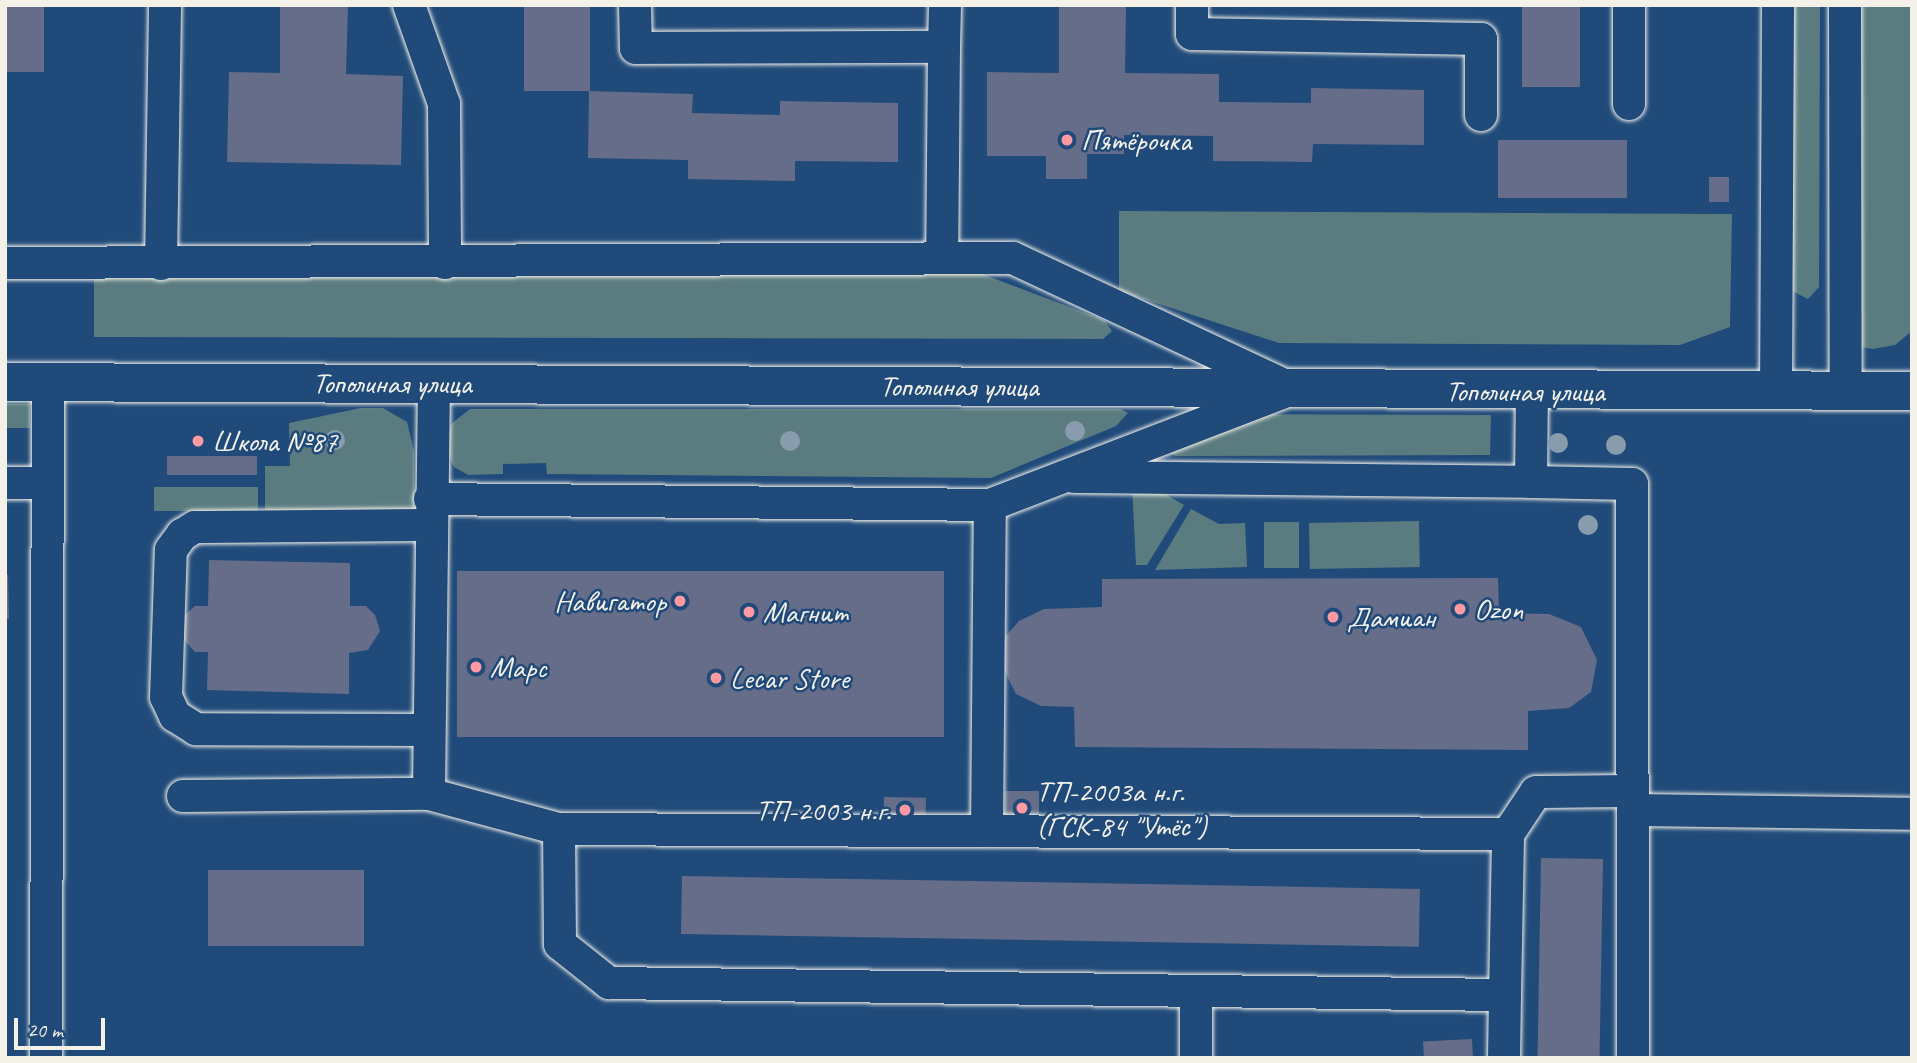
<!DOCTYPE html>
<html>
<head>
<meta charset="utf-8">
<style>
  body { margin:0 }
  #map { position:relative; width:1917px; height:1063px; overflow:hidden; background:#1f4a7a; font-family:Caveat,sans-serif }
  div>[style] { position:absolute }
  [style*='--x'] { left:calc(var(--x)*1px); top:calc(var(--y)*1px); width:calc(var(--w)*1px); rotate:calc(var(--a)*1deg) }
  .green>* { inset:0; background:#5a7c81; transform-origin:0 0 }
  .building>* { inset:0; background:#656d89; transform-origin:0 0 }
  .roads { filter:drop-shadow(0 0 2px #f4f1e8) drop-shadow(0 0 2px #f4f1e8) }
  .minor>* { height:32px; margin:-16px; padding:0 16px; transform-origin:16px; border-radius:16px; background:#1f4a7a }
  .major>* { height:38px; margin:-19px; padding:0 19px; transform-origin:19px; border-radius:19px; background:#1f4a7a }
  .trees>* { width:20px; height:20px; margin:-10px; border-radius:50%; background:#889cae }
  .dots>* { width:19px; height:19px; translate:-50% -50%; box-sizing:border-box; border:4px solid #1f4a7a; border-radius:50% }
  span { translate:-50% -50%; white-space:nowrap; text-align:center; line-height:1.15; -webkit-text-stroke:5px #1f4a7a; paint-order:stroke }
  .poi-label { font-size:30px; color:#f4f1e8 }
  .left { translate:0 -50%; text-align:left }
  .right { translate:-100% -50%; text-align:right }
  .street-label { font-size:30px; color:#f4f1e8 }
  .frame { position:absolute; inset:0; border:7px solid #f4f1e8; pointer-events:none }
  .scale { position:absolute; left:14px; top:1018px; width:91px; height:32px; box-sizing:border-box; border:4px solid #f4f1e8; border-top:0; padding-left:9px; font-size:21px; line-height:24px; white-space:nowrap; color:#f4f1e8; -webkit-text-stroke:5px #1f4a7a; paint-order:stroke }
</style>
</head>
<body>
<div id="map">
  <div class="green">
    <div style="clip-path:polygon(1791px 5px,1820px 5px,1819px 287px,1808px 299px,1792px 291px)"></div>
    <div style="clip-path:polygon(1849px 5px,1912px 5px,1912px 331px,1895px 345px,1873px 349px,1854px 346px)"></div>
    <div style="clip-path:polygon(1119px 211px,1732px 214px,1730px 327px,1680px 345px,1279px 343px,1119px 291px)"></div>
    <div style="clip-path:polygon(94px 272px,982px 274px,1104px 320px,1112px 331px,1103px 339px,94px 337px)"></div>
    <div style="left:5px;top:404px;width:25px;height:24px"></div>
    <div style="clip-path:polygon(361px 408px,383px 408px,407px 422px,414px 451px,414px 511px,265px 512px,265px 466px,290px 466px,289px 423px)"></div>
    <div style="clip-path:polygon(470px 409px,1121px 409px,1128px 413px,1116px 426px,991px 478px,547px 474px,546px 463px,503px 464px,503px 474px,468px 475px,454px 467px,446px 448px,451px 424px)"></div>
    <div style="clip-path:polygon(1186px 414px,1491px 415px,1490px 455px,1176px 456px,1163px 450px,1162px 428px,1168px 420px)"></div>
    <div style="clip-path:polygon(1148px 484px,1184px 505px,1147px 565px,1136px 565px,1132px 485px)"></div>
    <div style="left:258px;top:487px;width:24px;height:104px;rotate:90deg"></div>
    <div style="clip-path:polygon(1191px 509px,1219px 524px,1245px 523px,1247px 567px,1155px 570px)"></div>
    <div style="left:1419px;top:521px;width:46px;height:110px;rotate:89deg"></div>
    <div style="left:1264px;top:522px;width:35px;height:46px"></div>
  </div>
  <div class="building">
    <div style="left:5px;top:5px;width:39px;height:67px"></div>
    <div style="clip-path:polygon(280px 5px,348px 5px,346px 74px,403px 76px,401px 165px,227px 162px,229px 72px,280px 73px)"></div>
    <div style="left:524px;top:5px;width:66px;height:86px"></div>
    <div style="clip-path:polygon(1059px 5px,1126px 5px,1125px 73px,1219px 74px,1219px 102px,1311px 103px,1311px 88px,1424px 90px,1424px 145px,1313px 144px,1312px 162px,1213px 161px,1213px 136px,1124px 135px,1124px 154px,1087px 154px,1087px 179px,1046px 179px,1046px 156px,987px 156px,987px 72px,1059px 73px)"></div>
    <div style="left:1522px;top:5px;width:58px;height:82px"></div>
    <div style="clip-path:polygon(589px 91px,693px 94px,692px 113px,780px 115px,780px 101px,898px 103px,898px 162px,795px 161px,795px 181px,688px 179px,688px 160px,588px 158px)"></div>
    <div style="left:1498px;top:140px;width:129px;height:58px"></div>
    <div style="left:1709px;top:177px;width:20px;height:25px"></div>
    <div style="left:257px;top:456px;width:19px;height:90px;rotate:90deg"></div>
    <div style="clip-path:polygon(209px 560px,350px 563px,350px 606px,366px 606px,375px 615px,380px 631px,368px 650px,349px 653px,349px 694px,207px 690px,208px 652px,195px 652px,185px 641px,182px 627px,185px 615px,195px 606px,208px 606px)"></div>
    <div style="left:457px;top:571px;width:487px;height:166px"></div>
    <div style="clip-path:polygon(5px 575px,8px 575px,9px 619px,5px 619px)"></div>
    <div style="clip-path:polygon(1498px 578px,1499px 613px,1549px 614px,1581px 627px,1597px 660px,1591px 692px,1569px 708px,1528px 711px,1528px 750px,1075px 747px,1074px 707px,1041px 706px,1016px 694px,1003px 668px,1004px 638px,1019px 621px,1044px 609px,1102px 607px,1102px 579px)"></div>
    <div style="left:1005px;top:791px;width:34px;height:33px"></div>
    <div style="left:884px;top:797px;width:42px;height:26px;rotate:1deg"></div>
    <div style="left:1541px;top:858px;width:62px;height:200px;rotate:1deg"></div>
    <div style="left:208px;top:870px;width:156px;height:76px"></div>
    <div style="left:682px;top:876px;width:738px;height:58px;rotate:1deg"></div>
    <div style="left:1472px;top:1039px;width:19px;height:49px;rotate:87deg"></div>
  </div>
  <div class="roads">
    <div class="minor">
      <div style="--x:409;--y:5;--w:105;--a:70.5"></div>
      <div style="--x:444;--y:104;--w:159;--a:89.6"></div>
      <div style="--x:635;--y:5;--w:43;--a:88.7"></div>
      <div style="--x:636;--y:48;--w:308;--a:-0.2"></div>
      <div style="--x:944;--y:47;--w:210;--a:90.5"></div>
      <div style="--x:1192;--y:5;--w:29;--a:90"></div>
      <div style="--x:1192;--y:34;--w:289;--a:1"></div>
      <div style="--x:1481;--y:39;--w:76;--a:90"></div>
      <div style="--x:1629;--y:5;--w:99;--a:90"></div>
      <div style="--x:1845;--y:5;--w:387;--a:89.9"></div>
      <div style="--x:944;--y:47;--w:42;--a:-88.6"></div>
      <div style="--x:5;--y:263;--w:1008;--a:-0.28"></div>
      <div style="--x:1013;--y:258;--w:305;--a:25.1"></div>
      <div style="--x:161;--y:264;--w:259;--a:-89.1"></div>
      <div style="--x:434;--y:383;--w:411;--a:90.7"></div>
      <div style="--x:429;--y:794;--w:135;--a:15.1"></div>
      <div style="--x:559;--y:829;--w:949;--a:0.3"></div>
      <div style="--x:1776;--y:393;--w:388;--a:-89.7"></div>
      <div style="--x:1074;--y:477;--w:457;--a:0.6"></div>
      <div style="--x:1531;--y:482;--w:91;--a:-89.4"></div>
      <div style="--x:1531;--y:482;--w:101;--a:1.1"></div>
      <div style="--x:1632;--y:484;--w:574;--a:89.9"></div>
      <div style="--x:5;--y:483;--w:43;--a:0"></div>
      <div style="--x:430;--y:499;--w:560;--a:0.61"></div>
      <div style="--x:990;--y:505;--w:313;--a:-21"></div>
      <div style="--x:427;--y:730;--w:231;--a:-179.8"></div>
      <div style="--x:196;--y:729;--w:25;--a:-148"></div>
      <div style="--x:175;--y:716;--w:21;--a:-115"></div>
      <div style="--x:166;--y:697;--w:147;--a:-88.1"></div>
      <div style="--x:171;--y:550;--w:19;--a:-54"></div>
      <div style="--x:182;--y:535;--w:15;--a:-32"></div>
      <div style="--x:195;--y:527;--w:235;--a:-0.5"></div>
      <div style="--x:183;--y:796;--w:246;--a:-0.5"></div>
      <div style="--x:1633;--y:810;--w:279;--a:0.8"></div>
      <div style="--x:559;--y:829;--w:115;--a:89.5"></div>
      <div style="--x:560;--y:944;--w:63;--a:38.5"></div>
      <div style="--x:609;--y:983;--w:896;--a:0.77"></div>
      <div style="--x:1505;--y:995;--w:63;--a:90.9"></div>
      <div style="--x:987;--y:831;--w:326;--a:-89.5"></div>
      <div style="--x:1505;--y:995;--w:161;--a:-88.9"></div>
      <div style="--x:1508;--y:834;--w:50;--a:-56.3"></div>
      <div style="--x:1536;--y:792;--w:97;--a:-0.6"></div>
      <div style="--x:46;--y:1058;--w:676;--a:-89.83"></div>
      <div style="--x:1196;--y:1058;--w:66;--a:-90"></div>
    </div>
    <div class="major">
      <div style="--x:5;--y:382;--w:1907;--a:0.27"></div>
    </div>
  </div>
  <div class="trees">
    <div style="left:1075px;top:431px"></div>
    <div style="left:335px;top:440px"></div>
    <div style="left:790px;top:441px"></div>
    <div style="left:1558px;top:443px"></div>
    <div style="left:1616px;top:445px"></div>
    <div style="left:1588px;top:525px"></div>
  </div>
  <div class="dots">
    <div style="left:1067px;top:140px;background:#ff9aa2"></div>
    <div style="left:198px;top:441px;background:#ff9aa2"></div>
    <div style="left:680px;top:601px;background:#ff9aa2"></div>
    <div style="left:1460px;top:609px;background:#ff9aa2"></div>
    <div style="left:749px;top:612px;background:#ff9aa2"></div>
    <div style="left:1333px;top:617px;background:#ff9aa2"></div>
    <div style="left:476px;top:667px;background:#ff9aa2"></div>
    <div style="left:716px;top:678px;background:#ff9aa2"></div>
    <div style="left:1022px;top:808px;background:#ff9aa2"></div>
    <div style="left:905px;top:810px;background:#ff9aa2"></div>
  </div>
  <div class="poi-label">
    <span class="left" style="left:1081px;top:140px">Пятёрочка</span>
    <span class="left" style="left:212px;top:441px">Школа №87</span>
    <span class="right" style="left:666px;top:601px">Навигатор</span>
    <span class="left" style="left:1474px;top:609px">Ozon</span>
    <span class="left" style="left:763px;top:612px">Магнит</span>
    <span class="left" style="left:1347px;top:617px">Дамиан</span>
    <span class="left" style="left:490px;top:667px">Марс</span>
    <span class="left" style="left:730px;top:678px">Lecar Store</span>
    <span class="left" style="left:1036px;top:808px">ТП-2003а н.г.<br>(ГСК-84 "Утёс")</span>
    <span class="right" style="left:891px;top:810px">ТП-2003 н.г.</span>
  </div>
  <div class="street-label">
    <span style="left:392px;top:383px">Тополиная улица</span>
    <span style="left:959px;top:386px">Тополиная улица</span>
    <span style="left:1525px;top:391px">Тополиная улица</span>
  </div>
  <div class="frame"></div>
  <div class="scale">20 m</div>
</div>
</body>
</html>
